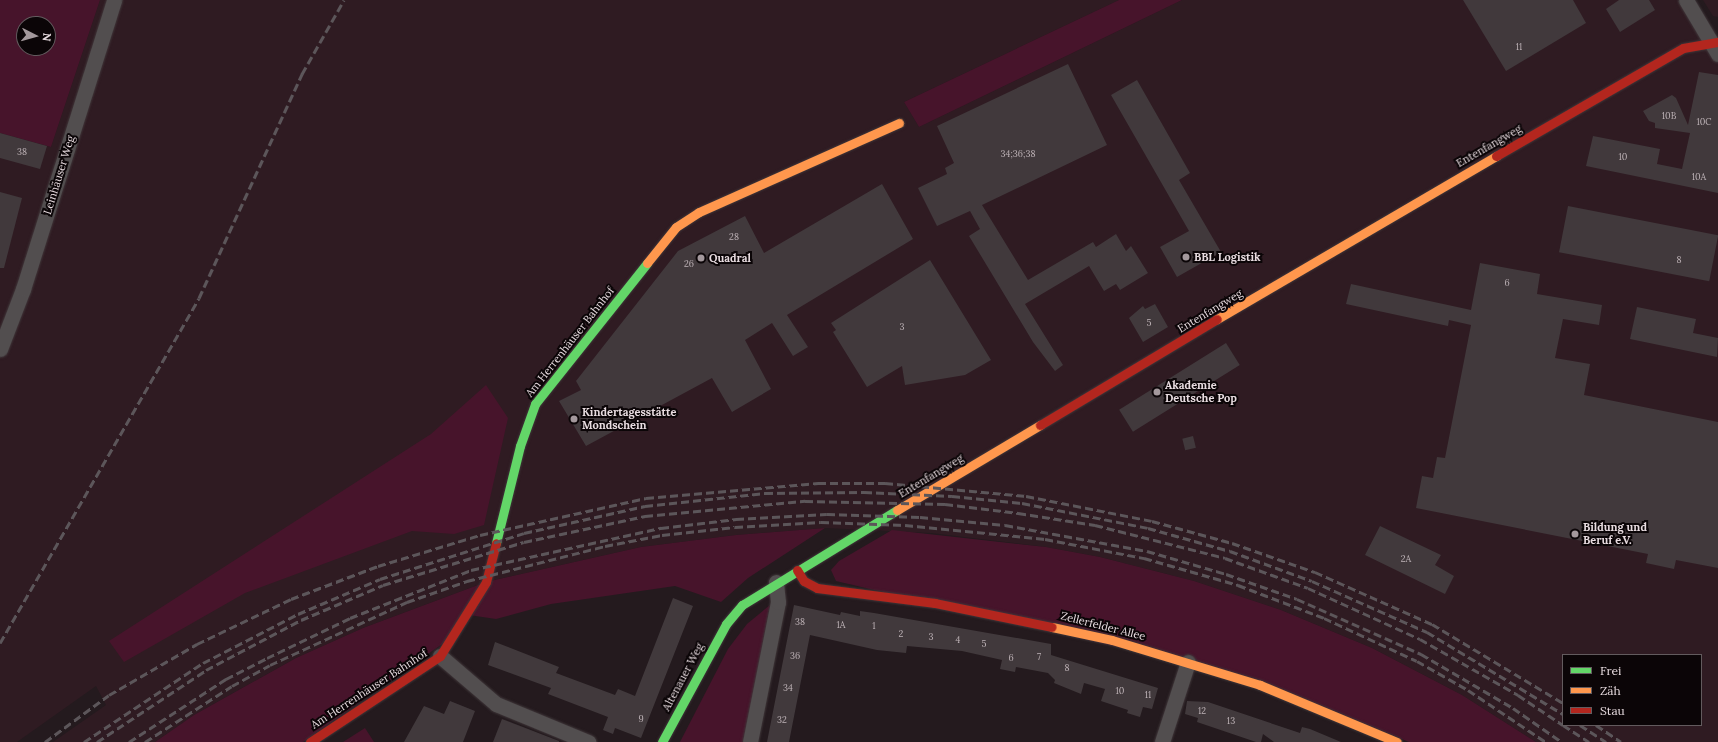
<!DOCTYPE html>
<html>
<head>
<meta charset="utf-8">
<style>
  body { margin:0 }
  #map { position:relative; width:1718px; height:742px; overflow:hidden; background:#241a1e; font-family:Lora,serif }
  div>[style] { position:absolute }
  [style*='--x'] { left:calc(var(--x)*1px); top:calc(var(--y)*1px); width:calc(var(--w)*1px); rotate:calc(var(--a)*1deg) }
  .built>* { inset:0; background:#2f1b22 }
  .green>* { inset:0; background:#47142b }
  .building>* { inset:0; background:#41393c; transform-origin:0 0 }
  .roads { filter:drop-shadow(0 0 1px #3f3639) drop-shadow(0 0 1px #3f3639) }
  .street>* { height:15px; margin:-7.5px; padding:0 7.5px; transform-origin:7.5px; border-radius:7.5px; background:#524e4f }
  .fast>* { height:9px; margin:-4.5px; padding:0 4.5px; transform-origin:4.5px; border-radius:4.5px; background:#63d668 }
  .slow>* { height:9px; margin:-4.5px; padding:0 4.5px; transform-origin:4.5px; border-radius:4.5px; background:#ff974d }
  .jam>* { height:9px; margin:-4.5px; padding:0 4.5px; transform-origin:4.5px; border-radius:4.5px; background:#b3261e }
  .rail>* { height:3px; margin-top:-1.5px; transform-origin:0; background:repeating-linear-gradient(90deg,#5c565a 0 8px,transparent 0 12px) }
  .dots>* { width:11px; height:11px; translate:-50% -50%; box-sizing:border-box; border:2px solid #0b0507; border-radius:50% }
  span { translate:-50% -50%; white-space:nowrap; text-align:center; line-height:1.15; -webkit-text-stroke:4px #0b0507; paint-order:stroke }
  .number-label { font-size:9px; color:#beb3b7 }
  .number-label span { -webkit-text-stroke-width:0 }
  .street-label { font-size:11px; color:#e8dce0 }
  .poi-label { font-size:11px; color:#e8dce0; font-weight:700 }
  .left { translate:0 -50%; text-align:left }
  .legend { position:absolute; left:1562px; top:654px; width:140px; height:72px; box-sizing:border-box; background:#0b0507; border:1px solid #635b5e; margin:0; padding:5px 7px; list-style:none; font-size:12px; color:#e8dce0 }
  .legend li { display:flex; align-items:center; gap:8px; height:20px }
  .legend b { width:20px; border:1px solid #635b5e }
  .north { position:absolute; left:16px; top:16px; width:40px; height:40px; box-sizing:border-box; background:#0b0507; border:1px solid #635b5e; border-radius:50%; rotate:96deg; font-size:11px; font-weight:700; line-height:16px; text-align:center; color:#e8dce0 }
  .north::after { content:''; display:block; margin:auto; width:14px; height:18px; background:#a3989c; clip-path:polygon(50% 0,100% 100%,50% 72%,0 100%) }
</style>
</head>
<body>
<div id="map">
  <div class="built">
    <div style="clip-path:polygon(evenodd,100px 0,1119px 0,904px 102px,919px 127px,1182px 0,1683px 0,1718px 54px,1718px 742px,1536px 742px,1462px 695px,1372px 648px,1281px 610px,1194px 581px,1100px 557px,1046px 547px,931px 533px,825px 528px,736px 535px,641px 547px,486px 582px,363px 628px,296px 658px,194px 715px,155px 742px,53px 742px,106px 705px,96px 686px,17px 742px,0 742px,0 133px,51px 147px,100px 0,1563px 655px,1701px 655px,1701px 725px,1563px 725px,1563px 655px)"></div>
    <div style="clip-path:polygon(1703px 0,1718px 0,1718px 17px,1713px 16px)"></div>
  </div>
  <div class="green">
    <div style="clip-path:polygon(evenodd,0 0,100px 0,51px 147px,0 133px,0 0,24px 24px,48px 24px,48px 48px,24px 48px,24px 24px)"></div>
    <div style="clip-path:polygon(1119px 0,1182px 0,919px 127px,904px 102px)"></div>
    <div style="clip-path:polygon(486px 385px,508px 418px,484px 525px,454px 534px,412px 531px,245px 593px,124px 662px,109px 641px,431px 434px)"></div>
    <div style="clip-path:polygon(825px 528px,748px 578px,721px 602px,675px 586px,551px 604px,496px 619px,469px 615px,455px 635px,303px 742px,155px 742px,194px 715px,296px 658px,363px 628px,486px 582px,641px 547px,736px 535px)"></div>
    <div style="clip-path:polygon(892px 530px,1046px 547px,1100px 557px,1194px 581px,1281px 610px,1372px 648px,1462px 695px,1536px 742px,1409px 742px,1261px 681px,836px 581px,831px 570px,839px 561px)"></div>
    <div style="clip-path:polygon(770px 605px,744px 742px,680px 742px,728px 649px,747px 624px)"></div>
    <div style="clip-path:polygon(365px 728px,374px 742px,343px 742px)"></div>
  </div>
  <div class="building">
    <div style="clip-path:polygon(1463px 0,1573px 0,1586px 23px,1506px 71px)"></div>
    <div style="clip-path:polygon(1619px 0,1649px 0,1655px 10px,1620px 32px,1606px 9px)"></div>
    <div style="clip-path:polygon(1068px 64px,1107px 145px,982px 205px,1028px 280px,1093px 242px,1096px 247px,1116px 234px,1126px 251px,1131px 246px,1148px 273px,1120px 290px,1116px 284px,1104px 291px,1089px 266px,1025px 304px,1063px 365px,1055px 371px,1033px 342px,969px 236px,980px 229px,970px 211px,937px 226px,918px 188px,947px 174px,945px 168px,954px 163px,937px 126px)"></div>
    <div style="clip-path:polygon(1699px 72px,1718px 75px,1718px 193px,1586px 166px,1593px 136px,1660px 149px,1657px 164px,1682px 169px,1690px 133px,1655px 128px,1655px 123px,1649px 121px,1643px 111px,1672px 95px,1676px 98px,1688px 125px)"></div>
    <div style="clip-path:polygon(1137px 80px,1190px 173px,1179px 180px,1221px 252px,1177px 277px,1160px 247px,1189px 231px,1111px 95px)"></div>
    <div style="clip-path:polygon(0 133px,47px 146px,40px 169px,0 158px)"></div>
    <div style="clip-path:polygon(882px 184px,913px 239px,787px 315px,808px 347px,793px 356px,772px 323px,745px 340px,771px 389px,732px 412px,712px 378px,586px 446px,559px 401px,581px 390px,576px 381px,678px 251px,745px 216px,764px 253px)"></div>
    <div style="clip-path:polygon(0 192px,22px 198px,4px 268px,0 268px)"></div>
    <div style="left:1568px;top:206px;width:153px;height:47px;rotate:11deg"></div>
    <div style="clip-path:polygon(930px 260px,991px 360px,965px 375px,905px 385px,902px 366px,867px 387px,833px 332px,836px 330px,831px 323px)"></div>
    <div style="clip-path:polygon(1480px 263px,1540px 274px,1537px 294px,1602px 305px,1599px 325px,1563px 319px,1555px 358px,1590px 364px,1584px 395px,1718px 422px,1718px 568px,1676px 560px,1674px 569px,1646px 563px,1648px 554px,1416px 508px,1422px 476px,1433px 478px,1437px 457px,1445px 458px,1471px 325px,1449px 320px,1448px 326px,1346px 304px,1351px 284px,1471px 310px)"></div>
    <div style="clip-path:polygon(1155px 304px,1168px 327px,1143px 342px,1129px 318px,1143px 306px,1145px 309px)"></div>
    <div style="clip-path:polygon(1637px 307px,1696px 319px,1693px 333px,1718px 338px,1717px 357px,1630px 339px)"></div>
    <div style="left:1226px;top:343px;width:26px;height:126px;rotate:58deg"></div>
    <div style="left:1193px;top:436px;width:12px;height:11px;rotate:76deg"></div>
    <div style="clip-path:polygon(1380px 526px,1441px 555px,1435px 565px,1454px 576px,1445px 594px,1365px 555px)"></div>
    <div style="clip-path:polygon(673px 598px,693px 606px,641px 738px,615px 728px,613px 734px,603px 730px,608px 717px,548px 694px,551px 688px,488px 665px,495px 642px,559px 667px,556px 673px,615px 695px,618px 689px,635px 696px)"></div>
    <div style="clip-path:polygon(794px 605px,840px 615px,841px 612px,860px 616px,860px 611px,874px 613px,1051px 644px,1051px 655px,1158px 688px,1152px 709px,1143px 707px,1140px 717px,1127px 713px,1128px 710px,1101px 701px,1105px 689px,1084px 683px,1081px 694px,1054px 683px,1055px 680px,1048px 673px,1016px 667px,1015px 672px,1000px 669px,1002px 660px,962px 651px,907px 646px,906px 653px,877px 650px,810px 635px,789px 742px,767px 742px)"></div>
    <div style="clip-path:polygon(450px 701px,475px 711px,463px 742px,404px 742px,424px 706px,444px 714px)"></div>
    <div style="clip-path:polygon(1187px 701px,1208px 702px,1300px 733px,1302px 727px,1310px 729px,1341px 742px,1274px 742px,1263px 734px,1261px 742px,1256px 742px,1197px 722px,1198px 718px,1185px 714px)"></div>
    <div style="clip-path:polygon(502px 719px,559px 741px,559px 742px,493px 742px)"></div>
  </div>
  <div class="roads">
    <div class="street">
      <div style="--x:1686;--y:0;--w:63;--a:59.3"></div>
      <div style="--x:0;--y:349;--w:64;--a:-69"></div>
      <div style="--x:23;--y:289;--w:303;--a:-72.5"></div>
      <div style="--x:440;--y:656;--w:74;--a:40.6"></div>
      <div style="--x:496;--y:704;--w:100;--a:22.4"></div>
      <div style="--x:750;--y:742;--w:143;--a:-78.7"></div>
      <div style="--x:778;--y:602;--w:20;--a:-96"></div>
      <div style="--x:1162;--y:742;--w:84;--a:-72"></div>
    </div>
    <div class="fast">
      <div style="--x:496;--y:543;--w:100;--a:-76.1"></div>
      <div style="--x:520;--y:446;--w:45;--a:-70.3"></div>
      <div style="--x:535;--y:404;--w:180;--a:-51.5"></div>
      <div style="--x:662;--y:742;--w:134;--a:-61.5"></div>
      <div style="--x:726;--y:624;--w:25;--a:-50"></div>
      <div style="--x:742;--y:605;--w:182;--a:-31.5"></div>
    </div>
    <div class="slow">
      <div style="--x:647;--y:263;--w:46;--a:-51.1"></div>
      <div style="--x:676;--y:227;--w:27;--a:-33"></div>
      <div style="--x:699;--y:212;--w:219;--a:-24"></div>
      <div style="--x:1217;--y:319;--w:323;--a:-30.3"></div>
      <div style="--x:897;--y:510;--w:166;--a:-30.7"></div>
      <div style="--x:1052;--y:627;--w:61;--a:12.2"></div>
      <div style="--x:1112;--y:640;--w:155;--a:16.9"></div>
      <div style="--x:1260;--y:685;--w:148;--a:22.6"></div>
    </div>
    <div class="jam">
      <div style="--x:1496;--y:156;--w:216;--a:-30"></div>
      <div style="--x:1683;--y:48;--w:36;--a:-10"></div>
      <div style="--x:1040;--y:425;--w:206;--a:-30.9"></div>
      <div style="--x:797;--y:570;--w:13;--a:58"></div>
      <div style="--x:804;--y:581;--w:15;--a:28"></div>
      <div style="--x:817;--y:588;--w:119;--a:7.2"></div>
      <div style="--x:935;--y:603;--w:119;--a:11.6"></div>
      <div style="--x:310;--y:742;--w:156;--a:-33.5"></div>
      <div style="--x:440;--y:656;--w:87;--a:-58.1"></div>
      <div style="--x:486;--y:582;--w:40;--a:-75.6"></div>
    </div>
  </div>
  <div class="rail">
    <div style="--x:0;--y:643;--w:398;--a:-60"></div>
    <div style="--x:199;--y:298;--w:247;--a:-65.3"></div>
    <div style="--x:302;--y:74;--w:85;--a:-60.4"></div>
    <div style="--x:1563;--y:725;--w:31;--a:33"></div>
    <div style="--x:1580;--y:725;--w:31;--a:33"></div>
    <div style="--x:1596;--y:725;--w:30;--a:34"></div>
    <div style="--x:45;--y:742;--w:79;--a:-36.3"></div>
    <div style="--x:109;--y:695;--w:102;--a:-30.1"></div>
    <div style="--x:197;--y:644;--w:104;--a:-25.6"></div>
    <div style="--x:291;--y:599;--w:93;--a:-20.8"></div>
    <div style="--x:378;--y:566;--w:107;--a:-16.9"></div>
    <div style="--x:480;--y:535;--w:170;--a:-12.6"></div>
    <div style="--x:646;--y:498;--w:173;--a:-5"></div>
    <div style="--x:818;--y:483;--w:67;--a:0"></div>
    <div style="--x:885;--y:483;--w:142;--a:5.3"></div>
    <div style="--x:1026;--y:496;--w:128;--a:11.2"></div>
    <div style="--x:1152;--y:521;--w:83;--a:15.4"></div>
    <div style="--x:1232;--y:543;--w:88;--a:19.3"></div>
    <div style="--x:1315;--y:572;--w:128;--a:24"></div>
    <div style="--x:1432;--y:624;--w:153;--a:31.1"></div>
    <div style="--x:84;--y:742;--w:143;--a:-33.6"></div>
    <div style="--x:203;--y:663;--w:107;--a:-27.3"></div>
    <div style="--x:298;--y:614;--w:89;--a:-23.1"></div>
    <div style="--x:380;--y:579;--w:151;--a:-17.7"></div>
    <div style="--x:524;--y:533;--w:124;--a:-12.6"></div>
    <div style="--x:645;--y:506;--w:121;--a:-6.2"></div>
    <div style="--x:765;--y:493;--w:99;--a:-0.6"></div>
    <div style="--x:864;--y:492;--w:88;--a:2.6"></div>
    <div style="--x:952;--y:496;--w:70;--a:5.7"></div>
    <div style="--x:1022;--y:503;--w:128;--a:11.2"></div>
    <div style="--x:1148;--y:528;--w:85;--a:15.7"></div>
    <div style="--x:1230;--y:551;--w:87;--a:20.1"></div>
    <div style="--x:1312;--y:581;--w:126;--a:23.9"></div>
    <div style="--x:1427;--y:632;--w:159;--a:31.1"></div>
    <div style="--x:97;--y:742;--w:131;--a:-33.4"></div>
    <div style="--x:206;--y:670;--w:107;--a:-27.8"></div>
    <div style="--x:301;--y:620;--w:89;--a:-23.1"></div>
    <div style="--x:383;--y:585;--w:147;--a:-17"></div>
    <div style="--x:524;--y:542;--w:124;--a:-12.1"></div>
    <div style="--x:645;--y:516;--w:161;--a:-5.4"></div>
    <div style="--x:805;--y:501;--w:140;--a:1.2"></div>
    <div style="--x:945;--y:504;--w:74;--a:7"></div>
    <div style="--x:1018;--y:513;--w:78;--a:8.9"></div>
    <div style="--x:1095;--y:525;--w:134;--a:14.2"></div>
    <div style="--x:1225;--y:558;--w:88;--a:19.9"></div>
    <div style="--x:1308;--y:588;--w:123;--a:24.5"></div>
    <div style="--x:1420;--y:639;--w:113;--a:29.7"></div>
    <div style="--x:1518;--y:695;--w:54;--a:33.7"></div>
    <div style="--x:129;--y:742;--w:116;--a:-33"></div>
    <div style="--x:226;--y:679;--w:46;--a:-27.1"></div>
    <div style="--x:267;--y:658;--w:92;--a:-25.7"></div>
    <div style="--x:350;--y:618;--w:130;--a:-21.6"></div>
    <div style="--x:471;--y:570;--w:195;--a:-12.5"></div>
    <div style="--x:661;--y:528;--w:76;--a:-6.8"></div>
    <div style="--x:736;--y:519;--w:91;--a:-3.1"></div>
    <div style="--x:827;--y:514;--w:93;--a:1.8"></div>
    <div style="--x:920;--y:517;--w:85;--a:5.4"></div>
    <div style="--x:1005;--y:525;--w:144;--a:10.4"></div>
    <div style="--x:1147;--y:551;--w:82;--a:16.2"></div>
    <div style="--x:1226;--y:574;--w:75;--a:19.4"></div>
    <div style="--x:1297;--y:599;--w:136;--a:23.9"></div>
    <div style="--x:1421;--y:654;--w:107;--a:30.4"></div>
    <div style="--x:1513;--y:708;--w:60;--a:34.8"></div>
    <div style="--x:145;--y:742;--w:103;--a:-32.8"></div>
    <div style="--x:232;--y:686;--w:43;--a:-28.9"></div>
    <div style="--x:270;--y:665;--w:151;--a:-24.7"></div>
    <div style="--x:407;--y:602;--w:64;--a:-19.3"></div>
    <div style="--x:467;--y:581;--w:142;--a:-14.2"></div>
    <div style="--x:605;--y:546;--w:58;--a:-10.9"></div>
    <div style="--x:662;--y:535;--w:73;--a:-6.3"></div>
    <div style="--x:735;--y:527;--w:86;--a:-3.3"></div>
    <div style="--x:821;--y:522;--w:84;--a:2"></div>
    <div style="--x:905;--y:525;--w:141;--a:5.7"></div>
    <div style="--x:1045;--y:539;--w:101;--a:10.9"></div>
    <div style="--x:1144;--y:558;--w:98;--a:16"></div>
    <div style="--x:1238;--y:585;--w:92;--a:21"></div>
    <div style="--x:1324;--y:618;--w:102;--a:24.8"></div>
    <div style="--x:1417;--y:661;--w:59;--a:29.6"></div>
    <div style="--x:1468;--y:690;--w:94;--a:33.7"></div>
  </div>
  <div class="dots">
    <div style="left:1186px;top:257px;background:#a3989c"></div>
    <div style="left:701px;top:258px;background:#a3989c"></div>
    <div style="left:1157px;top:392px;background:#a3989c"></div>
    <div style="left:574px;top:419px;background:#a3989c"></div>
    <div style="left:1575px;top:534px;background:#a3989c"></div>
  </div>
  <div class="number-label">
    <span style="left:1519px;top:47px">11</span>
    <span style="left:1669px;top:116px">10B</span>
    <span style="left:1704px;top:122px">10C</span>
    <span style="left:22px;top:152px">38</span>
    <span style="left:1018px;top:154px">34;36;38</span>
    <span style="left:1623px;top:157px">10</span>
    <span style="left:1699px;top:177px">10A</span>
    <span style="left:734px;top:237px">28</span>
    <span style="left:1679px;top:260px">8</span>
    <span style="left:689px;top:264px">26</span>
    <span style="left:1507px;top:283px">6</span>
    <span style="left:1149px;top:323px">5</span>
    <span style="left:902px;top:327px">3</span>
    <span style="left:1406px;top:559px">2A</span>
    <span style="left:800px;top:622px">38</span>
    <span style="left:841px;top:625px">1A</span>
    <span style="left:874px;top:626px">1</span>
    <span style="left:901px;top:634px">2</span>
    <span style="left:931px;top:637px">3</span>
    <span style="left:958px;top:640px">4</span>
    <span style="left:984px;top:644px">5</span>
    <span style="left:795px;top:656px">36</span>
    <span style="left:1039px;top:657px">7</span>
    <span style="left:1011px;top:658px">6</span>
    <span style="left:1067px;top:668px">8</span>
    <span style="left:788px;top:688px">34</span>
    <span style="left:1120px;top:691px">10</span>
    <span style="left:1148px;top:695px">11</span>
    <span style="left:1202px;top:711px">12</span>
    <span style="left:641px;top:719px">9</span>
    <span style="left:782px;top:720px">32</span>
    <span style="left:1231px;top:721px">13</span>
  </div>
  <div class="street-label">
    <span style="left:1489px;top:146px;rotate:-30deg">Entenfangweg</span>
    <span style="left:59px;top:175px;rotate:-73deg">Leinhäuser Weg</span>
    <span style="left:1210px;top:311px;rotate:-31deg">Entenfangweg</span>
    <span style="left:570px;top:342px;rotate:-52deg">Am Herrenhäuser Bahnhof</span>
    <span style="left:931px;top:476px;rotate:-31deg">Entenfangweg</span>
    <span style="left:1103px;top:626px;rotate:14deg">Zellerfelder Allee</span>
    <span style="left:683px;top:677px;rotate:-62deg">Altenauer Weg</span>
    <span style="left:369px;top:689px;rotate:-33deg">Am Herrenhäuser Bahnhof</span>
  </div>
  <div class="poi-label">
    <span class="left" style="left:1194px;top:257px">BBL Logistik</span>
    <span class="left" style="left:709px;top:258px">Quadral</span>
    <span class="left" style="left:1165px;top:392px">Akademie<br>Deutsche Pop</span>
    <span class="left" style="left:582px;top:419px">Kindertagesstätte<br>Mondschein</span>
    <span class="left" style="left:1583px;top:534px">Bildung und<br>Beruf e.V.</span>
  </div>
  <ul class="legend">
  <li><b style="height:5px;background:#63d668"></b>Frei</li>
  <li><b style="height:5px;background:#ff974d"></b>Zäh</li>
  <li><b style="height:5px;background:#b3261e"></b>Stau</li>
  </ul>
  <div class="north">N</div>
</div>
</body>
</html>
